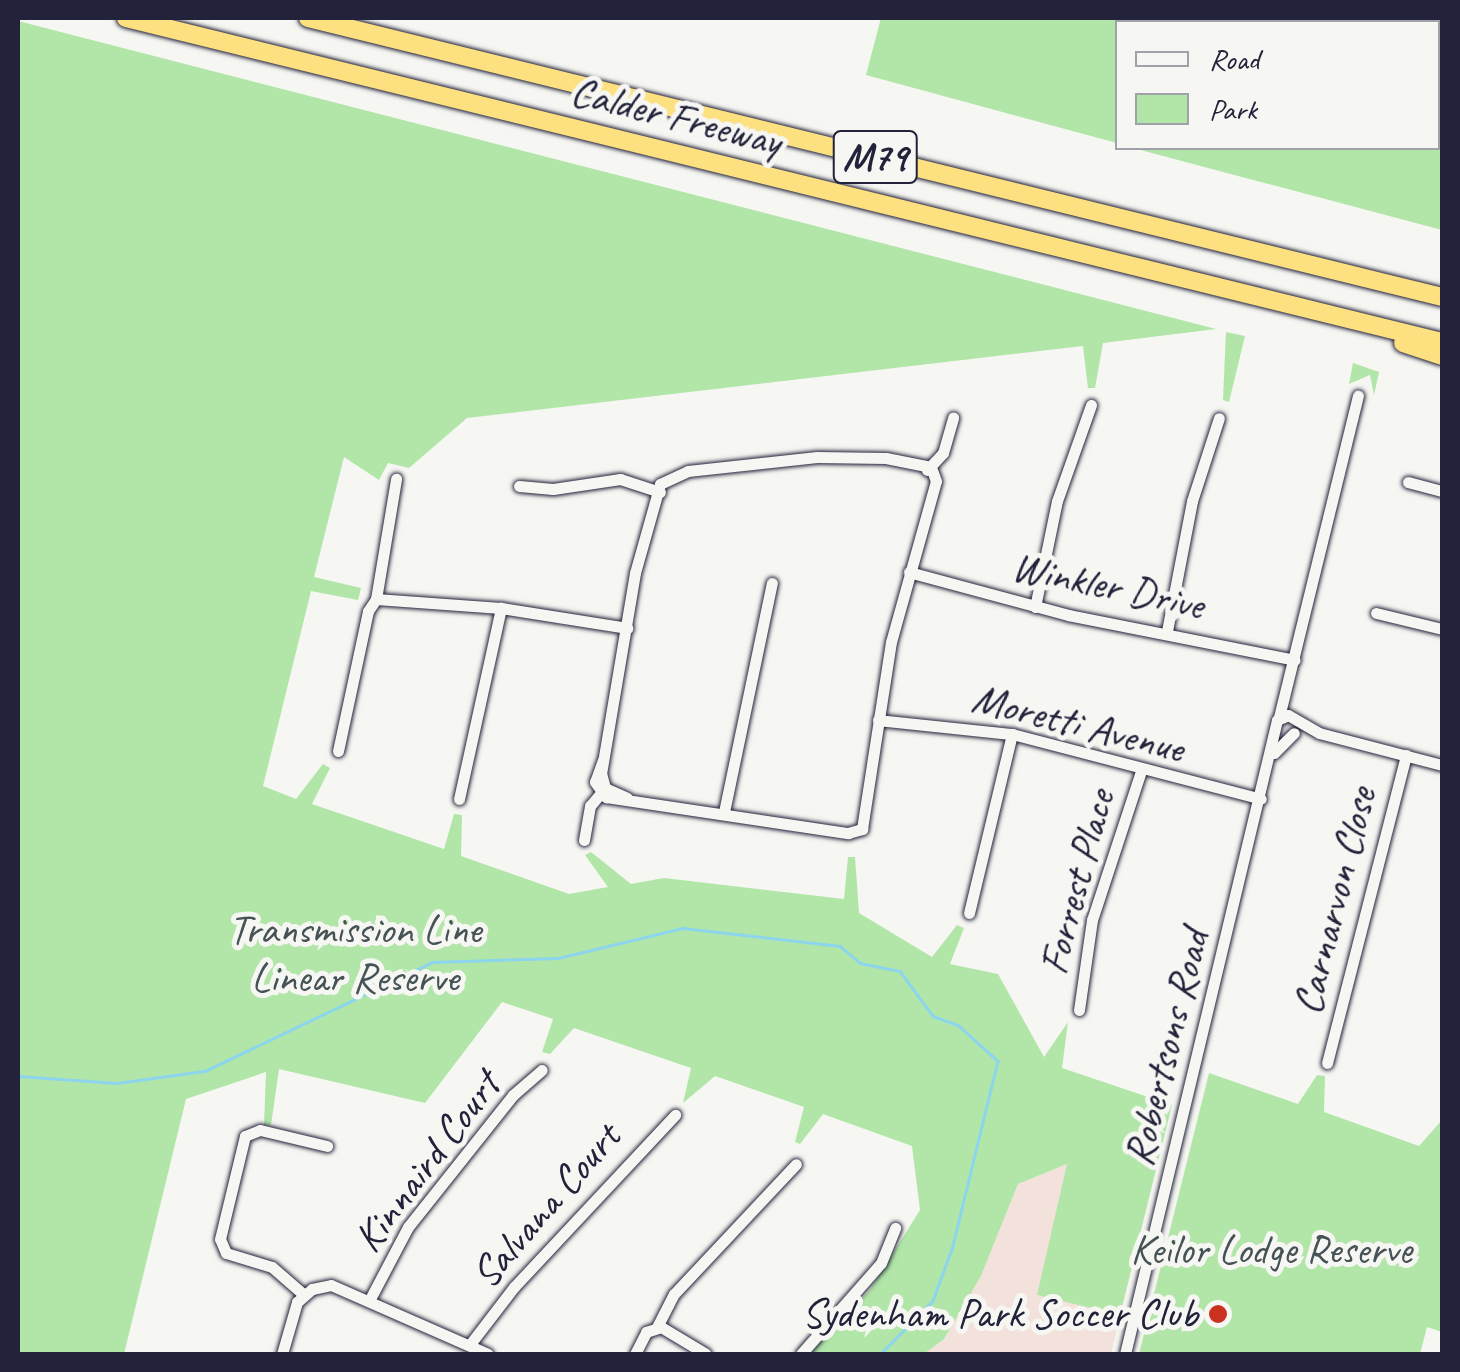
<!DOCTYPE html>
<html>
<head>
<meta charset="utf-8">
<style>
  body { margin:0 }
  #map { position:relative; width:1460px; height:1372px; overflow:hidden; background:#f6f6f2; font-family:Caveat,sans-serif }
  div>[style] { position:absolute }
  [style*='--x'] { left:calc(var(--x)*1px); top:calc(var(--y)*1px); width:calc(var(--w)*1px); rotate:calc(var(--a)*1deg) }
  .built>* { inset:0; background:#f3e2dc }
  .green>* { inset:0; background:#b1e6a8 }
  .stream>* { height:2.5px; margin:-1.25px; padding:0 1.25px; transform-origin:1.25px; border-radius:1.25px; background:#8cd5ed }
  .roads { filter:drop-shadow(0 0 2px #22223b) drop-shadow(0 0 2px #22223b) }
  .minor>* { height:11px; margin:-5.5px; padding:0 5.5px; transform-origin:5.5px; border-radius:5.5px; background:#f6f6f2 }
  .highway>* { height:18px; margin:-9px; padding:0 9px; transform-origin:9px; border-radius:9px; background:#fde080 }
  .dots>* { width:28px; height:28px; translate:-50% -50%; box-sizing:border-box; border:5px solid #f6f6f2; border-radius:50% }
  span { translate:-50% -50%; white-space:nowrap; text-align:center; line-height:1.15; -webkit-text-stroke:10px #f6f6f2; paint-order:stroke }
  .shield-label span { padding:2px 8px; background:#f6f6f2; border:2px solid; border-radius:8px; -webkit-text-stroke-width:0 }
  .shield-label { font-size:40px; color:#22223b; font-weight:700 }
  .street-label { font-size:42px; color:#22223b }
  .park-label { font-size:42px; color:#465356 }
  .poi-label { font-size:42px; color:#22223b }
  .right { translate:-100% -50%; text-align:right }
  .frame { position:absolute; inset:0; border:20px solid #22223b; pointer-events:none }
  .legend { position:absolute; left:1115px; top:20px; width:325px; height:130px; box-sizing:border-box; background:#f6f6f2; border:2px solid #a1a1a9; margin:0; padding:12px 18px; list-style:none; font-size:30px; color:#22223b }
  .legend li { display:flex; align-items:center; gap:20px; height:50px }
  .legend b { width:50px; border:2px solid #a1a1a9 }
</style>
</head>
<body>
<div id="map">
  <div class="built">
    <div style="clip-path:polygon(1067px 1164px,1152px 1185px,1111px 1354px,924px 1354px,944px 1339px,981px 1276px,1018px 1184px)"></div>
  </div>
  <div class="green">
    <div style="clip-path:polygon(881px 18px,1442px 18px,1442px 230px,1133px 148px,1438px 148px,1438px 22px,1118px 22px,1117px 143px,866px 75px)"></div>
    <div style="clip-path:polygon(18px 21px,1216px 329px,1103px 343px,1095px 388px,1088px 388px,1083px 346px,467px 418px,409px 468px,388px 463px,379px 480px,344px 457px,314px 577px,361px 588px,358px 600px,311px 591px,263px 786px,296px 799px,323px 764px,330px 768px,312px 804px,444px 849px,454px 814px,462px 815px,461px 856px,569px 894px,608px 887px,585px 855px,591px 852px,631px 884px,664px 878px,844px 899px,848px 857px,855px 857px,859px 913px,932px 957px,957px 925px,964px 928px,950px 964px,998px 974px,1044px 1057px,1068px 1022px,1062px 1068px,1172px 1105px,1120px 1315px,1037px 1295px,1067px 1164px,1018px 1184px,981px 1276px,944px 1339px,924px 1354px,808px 1354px,870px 1290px,920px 1210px,912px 1146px,823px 1114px,800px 1144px,795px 1142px,804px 1107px,715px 1076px,683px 1103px,691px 1068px,574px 1028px,550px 1054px,542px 1052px,553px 1019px,502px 1002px,425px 1103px,279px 1069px,271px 1125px,264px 1125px,266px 1072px,186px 1099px,124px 1354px,18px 1354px)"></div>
    <div style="clip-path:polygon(1226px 332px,1245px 336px,1229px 402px,1223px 400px)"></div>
    <div style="clip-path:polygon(1353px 363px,1379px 372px,1374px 395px,1370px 375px,1349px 384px)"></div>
    <div style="clip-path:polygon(1209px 1073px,1298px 1104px,1317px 1075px,1325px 1076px,1324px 1112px,1419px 1146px,1442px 1120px,1442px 1332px,1427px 1327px,1420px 1354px,1139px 1354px)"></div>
  </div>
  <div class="stream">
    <div style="--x:18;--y:1076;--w:99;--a:4"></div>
    <div style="--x:117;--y:1083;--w:89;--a:-7.8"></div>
    <div style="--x:205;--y:1071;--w:252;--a:-25.6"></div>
    <div style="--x:432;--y:962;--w:126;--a:-1.8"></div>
    <div style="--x:558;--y:958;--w:129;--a:-13.5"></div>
    <div style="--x:683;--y:928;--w:158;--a:6.5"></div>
    <div style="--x:840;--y:946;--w:26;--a:40"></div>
    <div style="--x:860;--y:963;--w:41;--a:11.3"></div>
    <div style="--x:900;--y:971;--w:56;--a:53.7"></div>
    <div style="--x:933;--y:1016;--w:27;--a:20"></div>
    <div style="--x:958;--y:1025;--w:54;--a:42"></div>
    <div style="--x:998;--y:1061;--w:194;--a:103.7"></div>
    <div style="--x:952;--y:1249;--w:55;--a:110.1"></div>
    <div style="--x:933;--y:1301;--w:74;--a:134.5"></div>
  </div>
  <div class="roads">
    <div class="minor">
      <div style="--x:927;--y:470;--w:23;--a:-47"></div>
      <div style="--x:943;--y:453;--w:37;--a:-74"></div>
      <div style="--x:1408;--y:482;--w:35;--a:15"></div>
      <div style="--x:519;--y:486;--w:34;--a:5"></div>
      <div style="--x:553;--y:489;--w:68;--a:-8.5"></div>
      <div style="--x:620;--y:479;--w:42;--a:18"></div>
      <div style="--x:909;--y:572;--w:165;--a:15.1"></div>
      <div style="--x:1068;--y:615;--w:231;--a:11.2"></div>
      <div style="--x:376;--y:599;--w:122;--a:-80.5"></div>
      <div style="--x:1035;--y:607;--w:108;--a:-78.3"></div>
      <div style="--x:1057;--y:501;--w:102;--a:-70.5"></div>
      <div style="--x:1376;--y:613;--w:68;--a:13.6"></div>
      <div style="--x:1167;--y:631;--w:132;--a:-79.1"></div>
      <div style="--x:1192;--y:501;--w:87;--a:-72"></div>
      <div style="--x:1279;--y:717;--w:331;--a:-76.2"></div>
      <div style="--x:878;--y:720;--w:135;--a:6"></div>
      <div style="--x:1012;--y:734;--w:257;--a:14.6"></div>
      <div style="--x:338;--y:751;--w:143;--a:-77.9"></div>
      <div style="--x:368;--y:611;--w:14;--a:-56"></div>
      <div style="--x:376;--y:599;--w:125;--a:4.1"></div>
      <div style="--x:501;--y:608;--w:128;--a:9"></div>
      <div style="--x:1274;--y:753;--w:28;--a:-45"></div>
      <div style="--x:603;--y:760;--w:23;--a:110"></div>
      <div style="--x:595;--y:782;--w:19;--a:54"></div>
      <div style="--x:606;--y:797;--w:245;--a:8.5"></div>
      <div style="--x:848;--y:833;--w:15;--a:-16"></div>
      <div style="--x:862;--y:829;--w:189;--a:-81.2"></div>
      <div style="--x:891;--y:642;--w:167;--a:-74.4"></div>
      <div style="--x:936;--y:481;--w:15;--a:-110"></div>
      <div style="--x:931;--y:467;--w:46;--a:-168.7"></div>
      <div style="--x:886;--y:458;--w:69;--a:-179.2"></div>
      <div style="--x:817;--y:457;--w:130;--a:173.8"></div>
      <div style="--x:688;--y:471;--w:31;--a:155"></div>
      <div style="--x:660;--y:484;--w:92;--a:105.7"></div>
      <div style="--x:635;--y:573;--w:203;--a:99.6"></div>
      <div style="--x:601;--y:773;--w:16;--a:75"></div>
      <div style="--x:605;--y:788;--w:24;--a:24"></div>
      <div style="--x:459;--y:799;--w:196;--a:-77.6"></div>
      <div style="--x:724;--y:812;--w:234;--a:-78.2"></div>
      <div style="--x:584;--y:840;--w:35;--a:-80"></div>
      <div style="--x:590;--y:806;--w:23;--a:-50"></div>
      <div style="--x:969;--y:913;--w:184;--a:-76.5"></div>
      <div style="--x:1079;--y:1010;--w:91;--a:-81.8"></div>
      <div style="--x:1092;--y:920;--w:157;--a:-71.8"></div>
      <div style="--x:1327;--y:1063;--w:318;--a:-75.6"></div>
      <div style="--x:303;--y:1294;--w:41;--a:-138.9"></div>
      <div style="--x:272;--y:1267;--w:48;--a:-163.1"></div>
      <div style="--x:226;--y:1253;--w:15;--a:-113"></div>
      <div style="--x:220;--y:1239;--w:106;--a:-76.4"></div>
      <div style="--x:245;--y:1136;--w:16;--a:-22"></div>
      <div style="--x:260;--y:1130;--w:69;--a:13.4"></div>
      <div style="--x:370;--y:1299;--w:81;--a:-62.2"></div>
      <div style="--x:408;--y:1227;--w:169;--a:-51.5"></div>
      <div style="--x:513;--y:1095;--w:38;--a:-41"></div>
      <div style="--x:657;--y:1327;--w:37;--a:-63"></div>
      <div style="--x:674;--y:1294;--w:178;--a:-46.8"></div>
      <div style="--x:471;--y:1343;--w:71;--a:-52.5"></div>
      <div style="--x:514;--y:1287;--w:236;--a:-46.9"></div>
      <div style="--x:282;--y:1354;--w:54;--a:-73.9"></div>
      <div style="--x:297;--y:1302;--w:20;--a:-41"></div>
      <div style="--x:312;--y:1289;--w:19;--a:-12"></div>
      <div style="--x:331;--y:1285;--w:171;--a:23.7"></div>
      <div style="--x:635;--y:1354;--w:25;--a:-63"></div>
      <div style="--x:646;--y:1332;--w:16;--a:-18"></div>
      <div style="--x:661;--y:1327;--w:52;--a:31"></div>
      <div style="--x:801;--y:1354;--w:121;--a:-48.7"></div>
      <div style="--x:881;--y:1263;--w:38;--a:-68"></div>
      <div style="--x:1125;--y:1354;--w:652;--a:-76.52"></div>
      <div style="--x:1277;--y:720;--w:12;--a:-24"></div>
      <div style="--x:1288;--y:715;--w:36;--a:30"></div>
      <div style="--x:1319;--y:733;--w:127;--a:14.6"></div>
    </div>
    <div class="highway">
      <div style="--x:126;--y:18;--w:1355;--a:13.83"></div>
      <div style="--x:308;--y:18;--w:1168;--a:13.82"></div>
      <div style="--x:1403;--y:343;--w:41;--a:18.4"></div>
    </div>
  </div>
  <div class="dots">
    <div style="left:1218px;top:1314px;background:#c8321e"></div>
  </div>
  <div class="shield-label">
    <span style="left:875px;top:157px">M79</span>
  </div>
  <div class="street-label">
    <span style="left:676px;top:117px;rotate:14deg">Calder Freeway</span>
    <span style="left:1108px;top:586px;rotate:12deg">Winkler Drive</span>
    <span style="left:1078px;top:724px;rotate:14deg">Moretti Avenue</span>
    <span style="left:1077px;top:882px;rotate:-75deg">Forrest Place</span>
    <span style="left:1335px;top:901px;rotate:-76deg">Carnarvon Close</span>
    <span style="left:1167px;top:1048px;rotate:-76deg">Robertsons Road</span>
    <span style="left:427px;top:1162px;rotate:-53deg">Kinnaird Court</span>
    <span style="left:546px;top:1206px;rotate:-49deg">Salvana Court</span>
  </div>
  <div class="park-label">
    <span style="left:355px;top:954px">Transmission Line<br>Linear Reserve</span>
    <span style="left:1271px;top:1250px">Keilor Lodge Reserve</span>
  </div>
  <div class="poi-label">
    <span class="right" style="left:1198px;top:1314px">Sydenham Park Soccer Club</span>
  </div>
  <div class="frame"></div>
  <ul class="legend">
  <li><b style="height:12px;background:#f6f6f2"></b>Road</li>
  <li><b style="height:28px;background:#b1e6a8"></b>Park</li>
  </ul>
</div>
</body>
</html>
